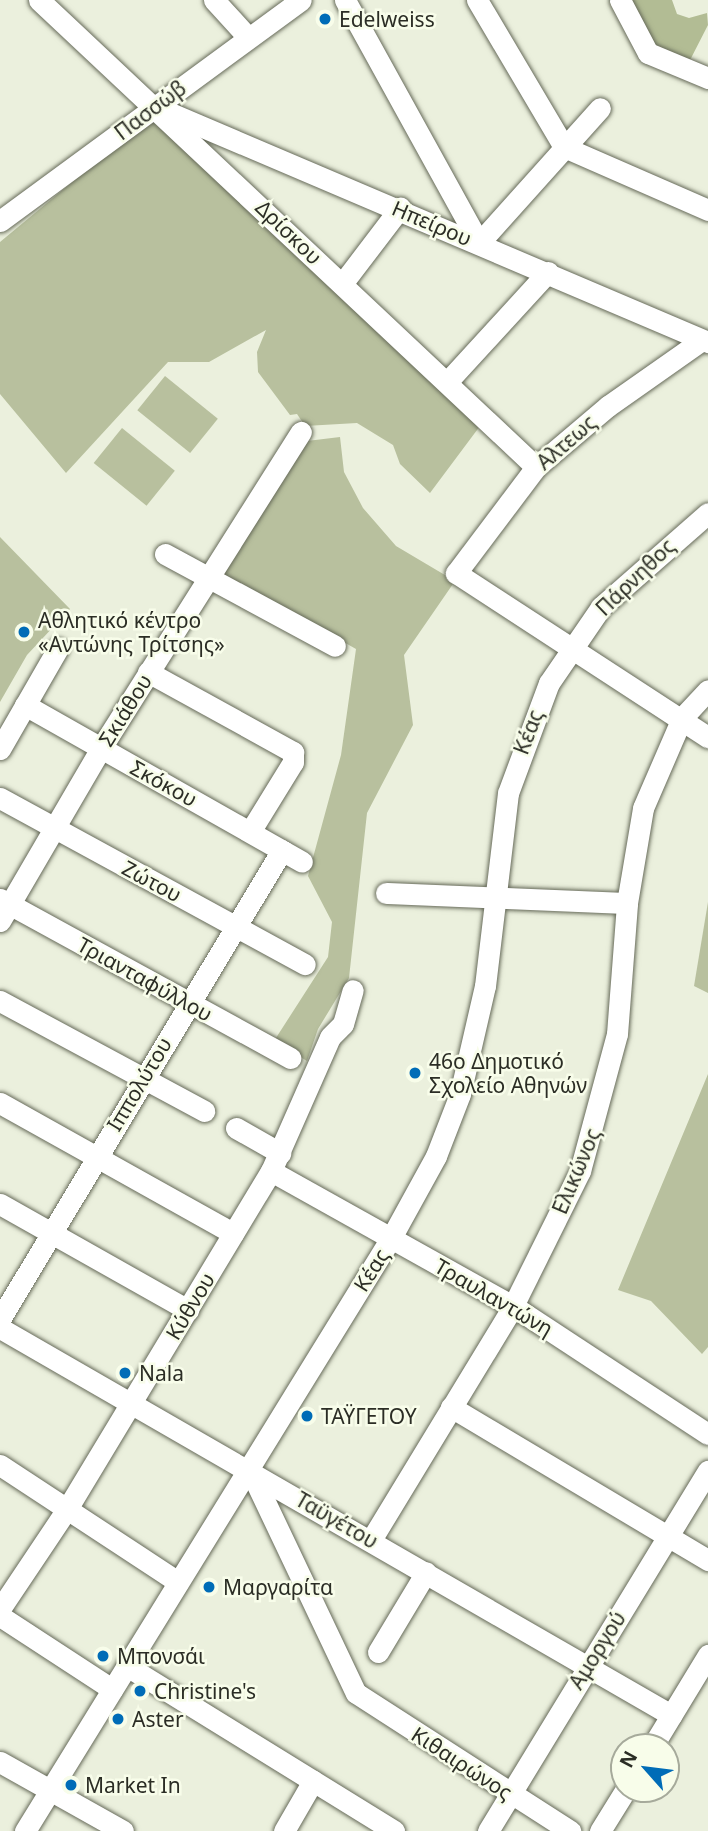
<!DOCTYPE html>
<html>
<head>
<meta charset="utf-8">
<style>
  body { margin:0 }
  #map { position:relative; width:708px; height:1831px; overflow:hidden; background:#ebf0dd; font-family:"Noto Sans",sans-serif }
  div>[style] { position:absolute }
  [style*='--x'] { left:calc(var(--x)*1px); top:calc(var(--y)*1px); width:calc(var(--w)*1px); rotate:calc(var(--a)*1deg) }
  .green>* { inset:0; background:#b8c09e; transform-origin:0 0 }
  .forest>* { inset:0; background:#b2bc94 }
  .roads { filter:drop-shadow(0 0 2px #666a59) drop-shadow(0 0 2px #666a59) }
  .minor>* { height:21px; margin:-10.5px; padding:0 10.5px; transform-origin:10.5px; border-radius:10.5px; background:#fff }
  .dots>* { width:19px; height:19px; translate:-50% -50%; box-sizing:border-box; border:4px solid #f8fdea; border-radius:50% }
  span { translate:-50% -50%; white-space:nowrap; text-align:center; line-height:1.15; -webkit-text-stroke:5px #f8fdea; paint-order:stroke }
  .poi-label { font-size:21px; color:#2b2d25 }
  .left { translate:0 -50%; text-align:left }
  .street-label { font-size:21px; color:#2b2d25 }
  .north { position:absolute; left:610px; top:1733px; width:70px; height:70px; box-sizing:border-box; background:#f8fdea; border:2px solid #a6aa9b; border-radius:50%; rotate:298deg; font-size:19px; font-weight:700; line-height:28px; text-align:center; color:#2b2d25 }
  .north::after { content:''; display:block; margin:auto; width:24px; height:32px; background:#006cb7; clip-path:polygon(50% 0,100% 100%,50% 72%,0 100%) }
</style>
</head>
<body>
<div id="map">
  <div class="green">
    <div style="clip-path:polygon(153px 115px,483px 422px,430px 493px,400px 464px,393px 445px,357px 423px,305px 426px,297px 414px,290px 415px,258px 372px,257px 352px,266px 330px,209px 362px,168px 362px,66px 473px,0 394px,0 242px)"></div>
    <div style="left:165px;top:376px;width:68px;height:44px;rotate:39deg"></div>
    <div style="left:122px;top:428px;width:68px;height:45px;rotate:39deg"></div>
    <div style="clip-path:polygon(340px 437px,344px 472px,363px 508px,396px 546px,455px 581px,404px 655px,413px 725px,367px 813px,349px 978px,318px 1029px,307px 1061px,274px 1041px,328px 957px,332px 922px,308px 876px,341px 755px,356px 649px,221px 573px,307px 441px)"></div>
    <div style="clip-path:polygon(0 537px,70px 609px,27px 655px,0 702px)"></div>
    <div style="clip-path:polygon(708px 902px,708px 993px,694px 986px)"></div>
    <div style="clip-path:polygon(708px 1074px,708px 1347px,702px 1354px,651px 1301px,618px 1290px)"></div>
  </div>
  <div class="forest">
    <div style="clip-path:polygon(624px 0,672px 0,677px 14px,689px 18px,707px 13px,708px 25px,687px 66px,663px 56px)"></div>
  </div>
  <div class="roads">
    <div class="minor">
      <div style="--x:39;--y:0;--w:682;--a:43.22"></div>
      <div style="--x:214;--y:0;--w:47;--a:47.6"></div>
      <div style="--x:345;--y:0;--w:277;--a:61.1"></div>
      <div style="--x:479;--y:243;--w:181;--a:-48.1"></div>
      <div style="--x:477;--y:0;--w:171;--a:59.4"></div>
      <div style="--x:620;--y:0;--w:60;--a:62.2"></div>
      <div style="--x:648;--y:53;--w:65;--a:22.6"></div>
      <div style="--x:170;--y:113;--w:585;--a:23.06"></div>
      <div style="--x:564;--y:147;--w:157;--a:23.6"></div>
      <div style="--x:0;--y:221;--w:373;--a:-36.3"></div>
      <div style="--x:342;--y:284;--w:96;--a:-52.7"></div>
      <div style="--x:702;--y:340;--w:115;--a:144.9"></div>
      <div style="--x:608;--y:406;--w:94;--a:139.7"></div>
      <div style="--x:536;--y:467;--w:133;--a:127"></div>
      <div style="--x:456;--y:573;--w:301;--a:33.1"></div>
      <div style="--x:448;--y:381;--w:148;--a:-47.5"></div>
      <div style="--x:165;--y:554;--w:193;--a:28.4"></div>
      <div style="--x:148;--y:672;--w:166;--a:28.9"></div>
      <div style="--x:293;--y:752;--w:10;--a:90"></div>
      <div style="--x:293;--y:762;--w:82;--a:121.6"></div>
      <div style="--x:25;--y:705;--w:318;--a:29.5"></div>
      <div style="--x:0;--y:749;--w:116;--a:-60.1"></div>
      <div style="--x:0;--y:798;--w:347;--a:28.6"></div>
      <div style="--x:386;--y:893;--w:241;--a:2.4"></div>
      <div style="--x:0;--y:899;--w:331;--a:28.7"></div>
      <div style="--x:0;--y:921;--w:200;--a:-59.7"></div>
      <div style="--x:101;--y:748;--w:374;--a:-57.7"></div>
      <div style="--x:0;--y:1001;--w:232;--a:28.3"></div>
      <div style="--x:0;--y:1103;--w:267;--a:29.2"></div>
      <div style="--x:236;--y:1128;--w:51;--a:29.6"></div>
      <div style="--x:271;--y:1171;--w:277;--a:29.2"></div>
      <div style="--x:513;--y:1306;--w:233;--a:33.3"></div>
      <div style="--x:0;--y:1204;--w:216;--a:29.4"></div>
      <div style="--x:0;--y:1319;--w:547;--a:-58.98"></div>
      <div style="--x:0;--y:1328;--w:775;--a:29.97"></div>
      <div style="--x:451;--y:1407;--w:299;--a:30.8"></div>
      <div style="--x:0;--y:1465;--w:213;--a:33.3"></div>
      <div style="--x:249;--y:1468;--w:249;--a:64.6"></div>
      <div style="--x:356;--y:1693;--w:255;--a:32.8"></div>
      <div style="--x:371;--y:1540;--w:274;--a:-58.7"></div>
      <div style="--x:513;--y:1306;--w:151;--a:-63.6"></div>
      <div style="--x:580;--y:1171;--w:142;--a:-74.9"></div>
      <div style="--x:617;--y:1034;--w:131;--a:-85.6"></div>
      <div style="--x:627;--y:903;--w:96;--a:-80.4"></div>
      <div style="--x:643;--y:808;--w:98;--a:-66.6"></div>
      <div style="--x:682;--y:718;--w:38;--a:-47"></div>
      <div style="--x:0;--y:1609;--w:120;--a:-56.2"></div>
      <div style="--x:67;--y:1509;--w:395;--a:-58.9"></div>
      <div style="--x:271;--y:1171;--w:146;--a:-66.2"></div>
      <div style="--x:330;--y:1037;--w:18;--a:-45"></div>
      <div style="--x:343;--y:1024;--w:35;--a:-74"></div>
      <div style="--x:0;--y:1616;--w:134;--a:33.1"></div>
      <div style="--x:378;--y:1652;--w:93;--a:-59"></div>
      <div style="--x:127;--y:1666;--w:314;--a:31.7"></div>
      <div style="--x:652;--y:1747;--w:108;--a:-58.7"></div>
      <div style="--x:0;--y:1762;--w:141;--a:29.3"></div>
      <div style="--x:25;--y:1831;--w:697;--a:-58.32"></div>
      <div style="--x:391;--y:1238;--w:94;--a:-61.2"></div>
      <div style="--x:436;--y:1156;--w:66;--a:-68.8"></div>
      <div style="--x:460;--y:1094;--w:111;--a:-77"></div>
      <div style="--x:485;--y:986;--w:194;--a:-83.2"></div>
      <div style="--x:508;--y:793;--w:117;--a:-69.6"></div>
      <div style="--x:549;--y:683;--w:92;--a:-55.6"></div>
      <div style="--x:601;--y:607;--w:142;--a:-41.3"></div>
      <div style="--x:284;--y:1831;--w:58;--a:-59.9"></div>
      <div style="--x:488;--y:1831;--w:422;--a:-58.6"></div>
      <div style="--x:600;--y:1831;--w:49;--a:-58.2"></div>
    </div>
  </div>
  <div class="dots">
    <div style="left:325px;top:19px;background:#006cb7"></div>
    <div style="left:24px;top:632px;background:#006cb7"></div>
    <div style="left:415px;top:1073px;background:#006cb7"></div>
    <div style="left:125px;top:1373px;background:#006cb7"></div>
    <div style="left:307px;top:1416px;background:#006cb7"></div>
    <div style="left:209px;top:1587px;background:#006cb7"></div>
    <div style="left:103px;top:1656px;background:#006cb7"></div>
    <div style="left:140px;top:1691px;background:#006cb7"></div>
    <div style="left:118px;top:1719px;background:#006cb7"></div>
    <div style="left:71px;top:1785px;background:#006cb7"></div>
  </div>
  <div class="poi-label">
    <span class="left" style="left:339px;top:19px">Edelweiss</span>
    <span class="left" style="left:38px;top:632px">Αθλητικό κέντρο<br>«Αντώνης Τρίτσης»</span>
    <span class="left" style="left:429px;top:1073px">46ο Δημοτικό<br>Σχολείο Αθηνών</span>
    <span class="left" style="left:139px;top:1373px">Nala</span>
    <span class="left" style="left:321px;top:1416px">ΤΑΫΓΕΤΟΥ</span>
    <span class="left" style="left:223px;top:1587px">Μαργαρίτα</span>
    <span class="left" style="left:117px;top:1656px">Μπονσάι</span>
    <span class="left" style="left:154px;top:1691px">Christine's</span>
    <span class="left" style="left:132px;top:1719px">Aster</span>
    <span class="left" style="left:85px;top:1785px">Market In</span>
  </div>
  <div class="street-label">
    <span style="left:150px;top:110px;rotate:-37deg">Πασσώβ</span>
    <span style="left:432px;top:223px;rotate:23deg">Ηπείρου</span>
    <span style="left:289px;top:232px;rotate:44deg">Δρίσκου</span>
    <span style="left:566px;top:442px;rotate:-41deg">Αλτεως</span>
    <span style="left:635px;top:577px;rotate:-44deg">Πάρνηθος</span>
    <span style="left:125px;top:710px;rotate:-58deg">Σκιάθου</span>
    <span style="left:528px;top:732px;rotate:-69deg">Κέας</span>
    <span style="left:164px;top:783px;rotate:29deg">Σκόκου</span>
    <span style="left:152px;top:881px;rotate:28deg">Ζώτου</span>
    <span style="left:145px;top:979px;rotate:29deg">Τριανταφύλλου</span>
    <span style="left:139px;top:1084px;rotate:-59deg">Ιππολύτου</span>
    <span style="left:576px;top:1171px;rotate:-67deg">Ελικώνος</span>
    <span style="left:371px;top:1270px;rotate:-58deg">Κέας</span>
    <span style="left:494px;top:1297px;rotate:30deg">Τραυλαντώνη</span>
    <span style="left:190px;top:1306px;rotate:-59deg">Κύθνου</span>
    <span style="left:337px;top:1520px;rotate:30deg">Ταϋγέτου</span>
    <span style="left:597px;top:1650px;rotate:-58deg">Αμοργού</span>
    <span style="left:462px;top:1763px;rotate:33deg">Κιθαιρώνος</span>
  </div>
  <div class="north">N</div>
</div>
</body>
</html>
